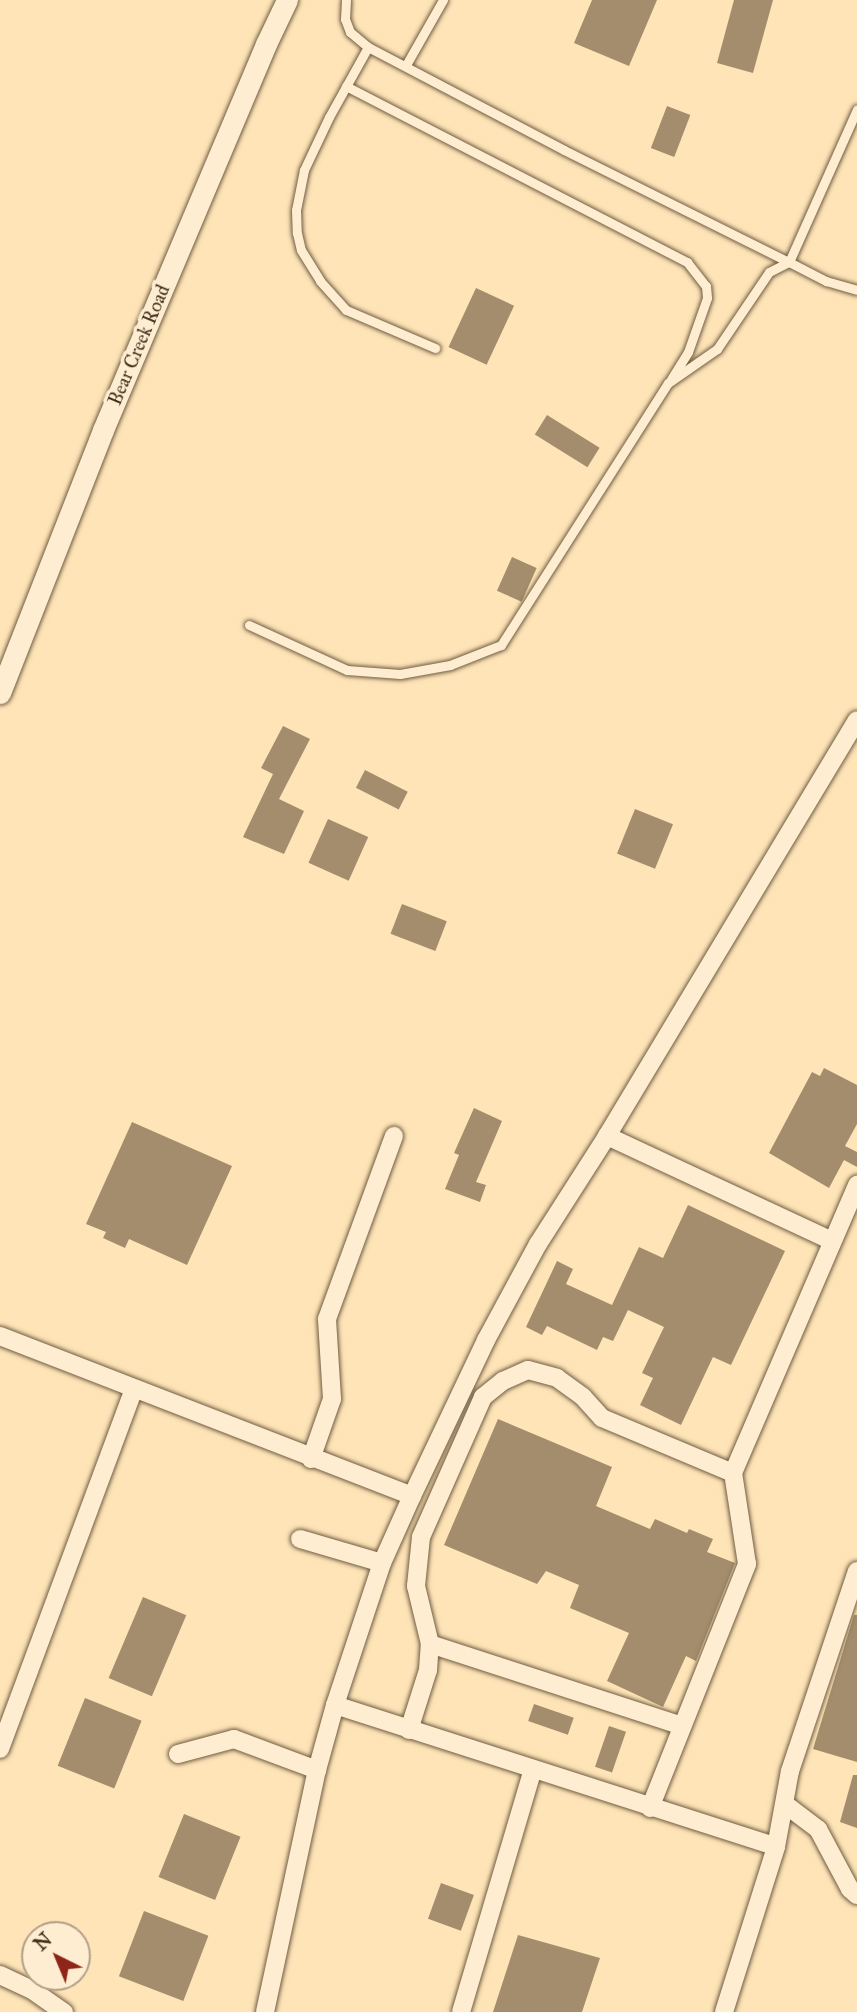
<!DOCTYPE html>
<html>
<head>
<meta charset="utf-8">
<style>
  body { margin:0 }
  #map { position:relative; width:857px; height:2012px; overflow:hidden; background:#fee4b7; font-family:"IM FELL Great Primer",serif }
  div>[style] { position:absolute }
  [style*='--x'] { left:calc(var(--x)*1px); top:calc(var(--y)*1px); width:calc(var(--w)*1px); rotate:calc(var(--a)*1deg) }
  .building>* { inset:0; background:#a38d6c; transform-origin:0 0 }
  .roads { filter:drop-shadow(0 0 2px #705c42) drop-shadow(0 0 2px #705c42) }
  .service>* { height:9px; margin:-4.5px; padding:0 4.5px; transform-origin:4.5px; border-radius:4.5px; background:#feedd0 }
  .minor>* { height:18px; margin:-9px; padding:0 9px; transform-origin:9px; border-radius:9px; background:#feedd0 }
  .tertiary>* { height:21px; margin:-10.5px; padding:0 10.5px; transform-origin:10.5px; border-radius:10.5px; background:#feedd0 }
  span { translate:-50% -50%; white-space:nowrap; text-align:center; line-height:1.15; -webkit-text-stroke:7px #feedd0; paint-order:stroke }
  .street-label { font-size:19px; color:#402e1b }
  .north { position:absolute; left:21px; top:1921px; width:70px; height:70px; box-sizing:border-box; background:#feedd0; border:2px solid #b2a188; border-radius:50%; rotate:317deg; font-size:19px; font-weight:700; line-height:28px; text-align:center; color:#402e1b }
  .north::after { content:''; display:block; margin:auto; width:24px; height:32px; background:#8f2418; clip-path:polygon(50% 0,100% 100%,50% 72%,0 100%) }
</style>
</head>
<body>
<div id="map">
  <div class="building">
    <div style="clip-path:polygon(592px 0,657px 0,629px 66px,574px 43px)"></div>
    <div style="clip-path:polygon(734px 0,773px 0,753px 73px,717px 63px)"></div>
    <div style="left:667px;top:106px;width:25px;height:45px;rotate:21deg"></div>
    <div style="left:476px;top:288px;width:42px;height:65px;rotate:25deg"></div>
    <div style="left:547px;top:415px;width:62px;height:23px;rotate:32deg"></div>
    <div style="left:512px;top:557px;width:27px;height:37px;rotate:24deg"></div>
    <div style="clip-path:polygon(283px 726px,310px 739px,279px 799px,304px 811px,284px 854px,243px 837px,273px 774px,261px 768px)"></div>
    <div style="left:365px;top:770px;width:48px;height:20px;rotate:27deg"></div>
    <div style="left:635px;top:809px;width:41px;height:48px;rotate:22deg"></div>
    <div style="left:328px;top:819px;width:44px;height:48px;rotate:24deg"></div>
    <div style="left:402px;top:904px;width:48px;height:32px;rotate:21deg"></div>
    <div style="clip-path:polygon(824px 1068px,857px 1085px,857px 1124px,845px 1146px,857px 1152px,857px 1167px,844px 1160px,829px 1188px,769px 1153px,812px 1072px,820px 1076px)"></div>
    <div style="clip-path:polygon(474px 1108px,502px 1121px,476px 1182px,486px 1185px,480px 1202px,445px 1189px,459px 1155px,454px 1153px)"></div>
    <div style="clip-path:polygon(132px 1122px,232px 1166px,187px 1265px,129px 1239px,125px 1248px,103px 1238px,106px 1232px,86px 1224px)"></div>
    <div style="clip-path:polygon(688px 1205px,785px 1251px,731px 1365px,713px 1357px,681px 1425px,640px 1405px,653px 1378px,642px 1373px,664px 1327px,628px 1310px,613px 1341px,603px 1337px,597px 1350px,547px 1326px,542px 1335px,526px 1327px,557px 1261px,573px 1269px,566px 1284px,612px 1305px,639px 1247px,663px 1258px)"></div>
    <div style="clip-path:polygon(498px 1419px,612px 1467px,596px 1506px,650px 1529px,655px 1519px,687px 1533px,689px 1529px,713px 1539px,707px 1552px,735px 1563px,696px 1661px,686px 1656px,663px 1707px,607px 1681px,629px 1633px,570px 1608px,579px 1585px,546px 1571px,537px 1584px,444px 1545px)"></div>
    <div style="left:143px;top:1597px;width:47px;height:88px;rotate:23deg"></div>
    <div style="clip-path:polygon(854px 1615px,857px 1615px,857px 1762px,813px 1749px)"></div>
    <div style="left:85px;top:1698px;width:61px;height:73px;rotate:22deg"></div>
    <div style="left:534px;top:1704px;width:42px;height:18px;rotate:19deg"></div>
    <div style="left:609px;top:1726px;width:18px;height:43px;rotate:19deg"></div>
    <div style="clip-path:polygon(853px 1775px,857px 1775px,857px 1828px,840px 1822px)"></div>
    <div style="left:184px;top:1814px;width:61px;height:68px;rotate:22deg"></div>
    <div style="left:441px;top:1883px;width:35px;height:38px;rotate:20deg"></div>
    <div style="left:144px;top:1911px;width:69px;height:70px;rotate:21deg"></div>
    <div style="clip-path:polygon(518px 1935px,600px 1958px,582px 2012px,493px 2012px)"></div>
  </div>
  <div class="roads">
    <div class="service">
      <div style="--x:346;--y:0;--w:19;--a:93"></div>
      <div style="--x:345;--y:19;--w:14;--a:69"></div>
      <div style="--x:350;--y:32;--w:23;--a:40"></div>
      <div style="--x:368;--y:47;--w:221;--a:27.7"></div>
      <div style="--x:564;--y:150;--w:251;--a:26.5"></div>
      <div style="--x:789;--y:262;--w:42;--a:27.2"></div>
      <div style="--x:826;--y:281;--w:32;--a:16"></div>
      <div style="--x:368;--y:47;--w:80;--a:119.1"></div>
      <div style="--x:329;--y:117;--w:59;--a:115.3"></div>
      <div style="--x:304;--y:170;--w:41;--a:101.3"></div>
      <div style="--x:296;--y:210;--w:23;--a:88"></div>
      <div style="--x:297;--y:233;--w:17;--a:77"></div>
      <div style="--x:301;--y:250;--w:36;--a:58"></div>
      <div style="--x:320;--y:281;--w:39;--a:48"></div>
      <div style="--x:346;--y:310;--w:97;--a:23.1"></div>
      <div style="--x:406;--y:65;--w:75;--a:-60.4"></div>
      <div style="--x:346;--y:86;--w:384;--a:27.3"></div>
      <div style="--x:687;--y:262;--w:31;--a:52"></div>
      <div style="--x:706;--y:286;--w:12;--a:85"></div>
      <div style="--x:707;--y:298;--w:57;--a:109.4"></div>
      <div style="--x:688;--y:352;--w:32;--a:122"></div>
      <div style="--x:249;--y:625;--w:108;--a:24.7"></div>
      <div style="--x:347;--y:670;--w:53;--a:4.3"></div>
      <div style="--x:400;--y:674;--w:51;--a:-10.2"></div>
      <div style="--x:450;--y:665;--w:55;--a:-21.4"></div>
      <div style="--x:501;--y:645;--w:311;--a:-57.5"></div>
      <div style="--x:668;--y:383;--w:60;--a:-34.8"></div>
      <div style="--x:717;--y:349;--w:93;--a:-56"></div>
      <div style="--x:769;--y:272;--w:22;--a:-27"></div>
      <div style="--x:789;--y:262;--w:167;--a:-66"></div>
    </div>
    <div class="minor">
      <div style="--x:607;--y:1136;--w:248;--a:25"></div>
      <div style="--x:0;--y:1336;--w:442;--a:21.2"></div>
      <div style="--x:311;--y:1459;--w:64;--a:-70.7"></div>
      <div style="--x:332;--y:1399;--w:80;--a:-93.6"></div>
      <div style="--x:327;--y:1319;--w:195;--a:-69.9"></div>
      <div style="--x:300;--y:1539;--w:85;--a:16.3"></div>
      <div style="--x:430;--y:1644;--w:263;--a:18"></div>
      <div style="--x:335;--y:1705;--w:463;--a:17.8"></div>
      <div style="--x:409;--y:1730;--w:63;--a:-72.4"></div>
      <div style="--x:428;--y:1670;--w:26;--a:-86"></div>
      <div style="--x:430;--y:1644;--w:60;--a:-103.6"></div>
      <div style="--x:416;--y:1586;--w:49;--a:-84.2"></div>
      <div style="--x:421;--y:1537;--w:153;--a:-66.1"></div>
      <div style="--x:483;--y:1397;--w:26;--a:-39"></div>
      <div style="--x:503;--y:1381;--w:27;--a:-24"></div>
      <div style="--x:528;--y:1370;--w:30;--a:15"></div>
      <div style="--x:557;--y:1378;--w:32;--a:36"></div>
      <div style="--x:583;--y:1397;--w:28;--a:48"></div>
      <div style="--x:602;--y:1418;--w:142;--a:22.8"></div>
      <div style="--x:0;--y:1749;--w:384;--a:-69.6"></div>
      <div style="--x:178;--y:1754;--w:58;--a:-15"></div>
      <div style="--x:234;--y:1739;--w:89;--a:20.5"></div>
      <div style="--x:786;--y:1805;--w:40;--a:37"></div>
      <div style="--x:818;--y:1829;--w:68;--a:61.9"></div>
      <div style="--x:850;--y:1889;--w:9;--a:41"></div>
      <div style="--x:650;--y:1808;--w:263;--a:-68.3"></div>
      <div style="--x:747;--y:1564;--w:92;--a:-98.7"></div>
      <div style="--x:733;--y:1473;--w:314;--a:-66.7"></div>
      <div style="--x:0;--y:1975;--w:35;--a:25"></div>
      <div style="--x:32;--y:1990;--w:39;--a:35"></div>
      <div style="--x:265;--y:2012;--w:248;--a:-77.9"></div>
      <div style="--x:317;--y:1770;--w:67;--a:-74.5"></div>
      <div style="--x:335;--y:1705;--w:150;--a:-71.7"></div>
      <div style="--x:382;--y:1563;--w:73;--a:-65.9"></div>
      <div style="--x:412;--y:1496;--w:173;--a:-64.6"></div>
      <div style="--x:486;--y:1340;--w:109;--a:-61.6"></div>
      <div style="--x:538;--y:1244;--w:128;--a:-57.4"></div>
      <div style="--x:607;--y:1136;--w:485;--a:-59"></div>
      <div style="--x:461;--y:2012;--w:253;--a:-73.5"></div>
      <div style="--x:724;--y:2012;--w:173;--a:-72.5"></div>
      <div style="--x:776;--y:1847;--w:77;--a:-79.6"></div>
      <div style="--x:790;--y:1771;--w:211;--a:-71.5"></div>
    </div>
    <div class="tertiary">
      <div style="--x:0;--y:693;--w:282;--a:-68.6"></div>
      <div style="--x:103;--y:430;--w:419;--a:-67.1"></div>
      <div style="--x:266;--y:44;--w:49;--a:-64.5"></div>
    </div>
  </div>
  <div class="street-label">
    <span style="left:139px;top:345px;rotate:-67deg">Bear Creek Road</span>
  </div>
  <div class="north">N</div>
</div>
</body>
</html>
